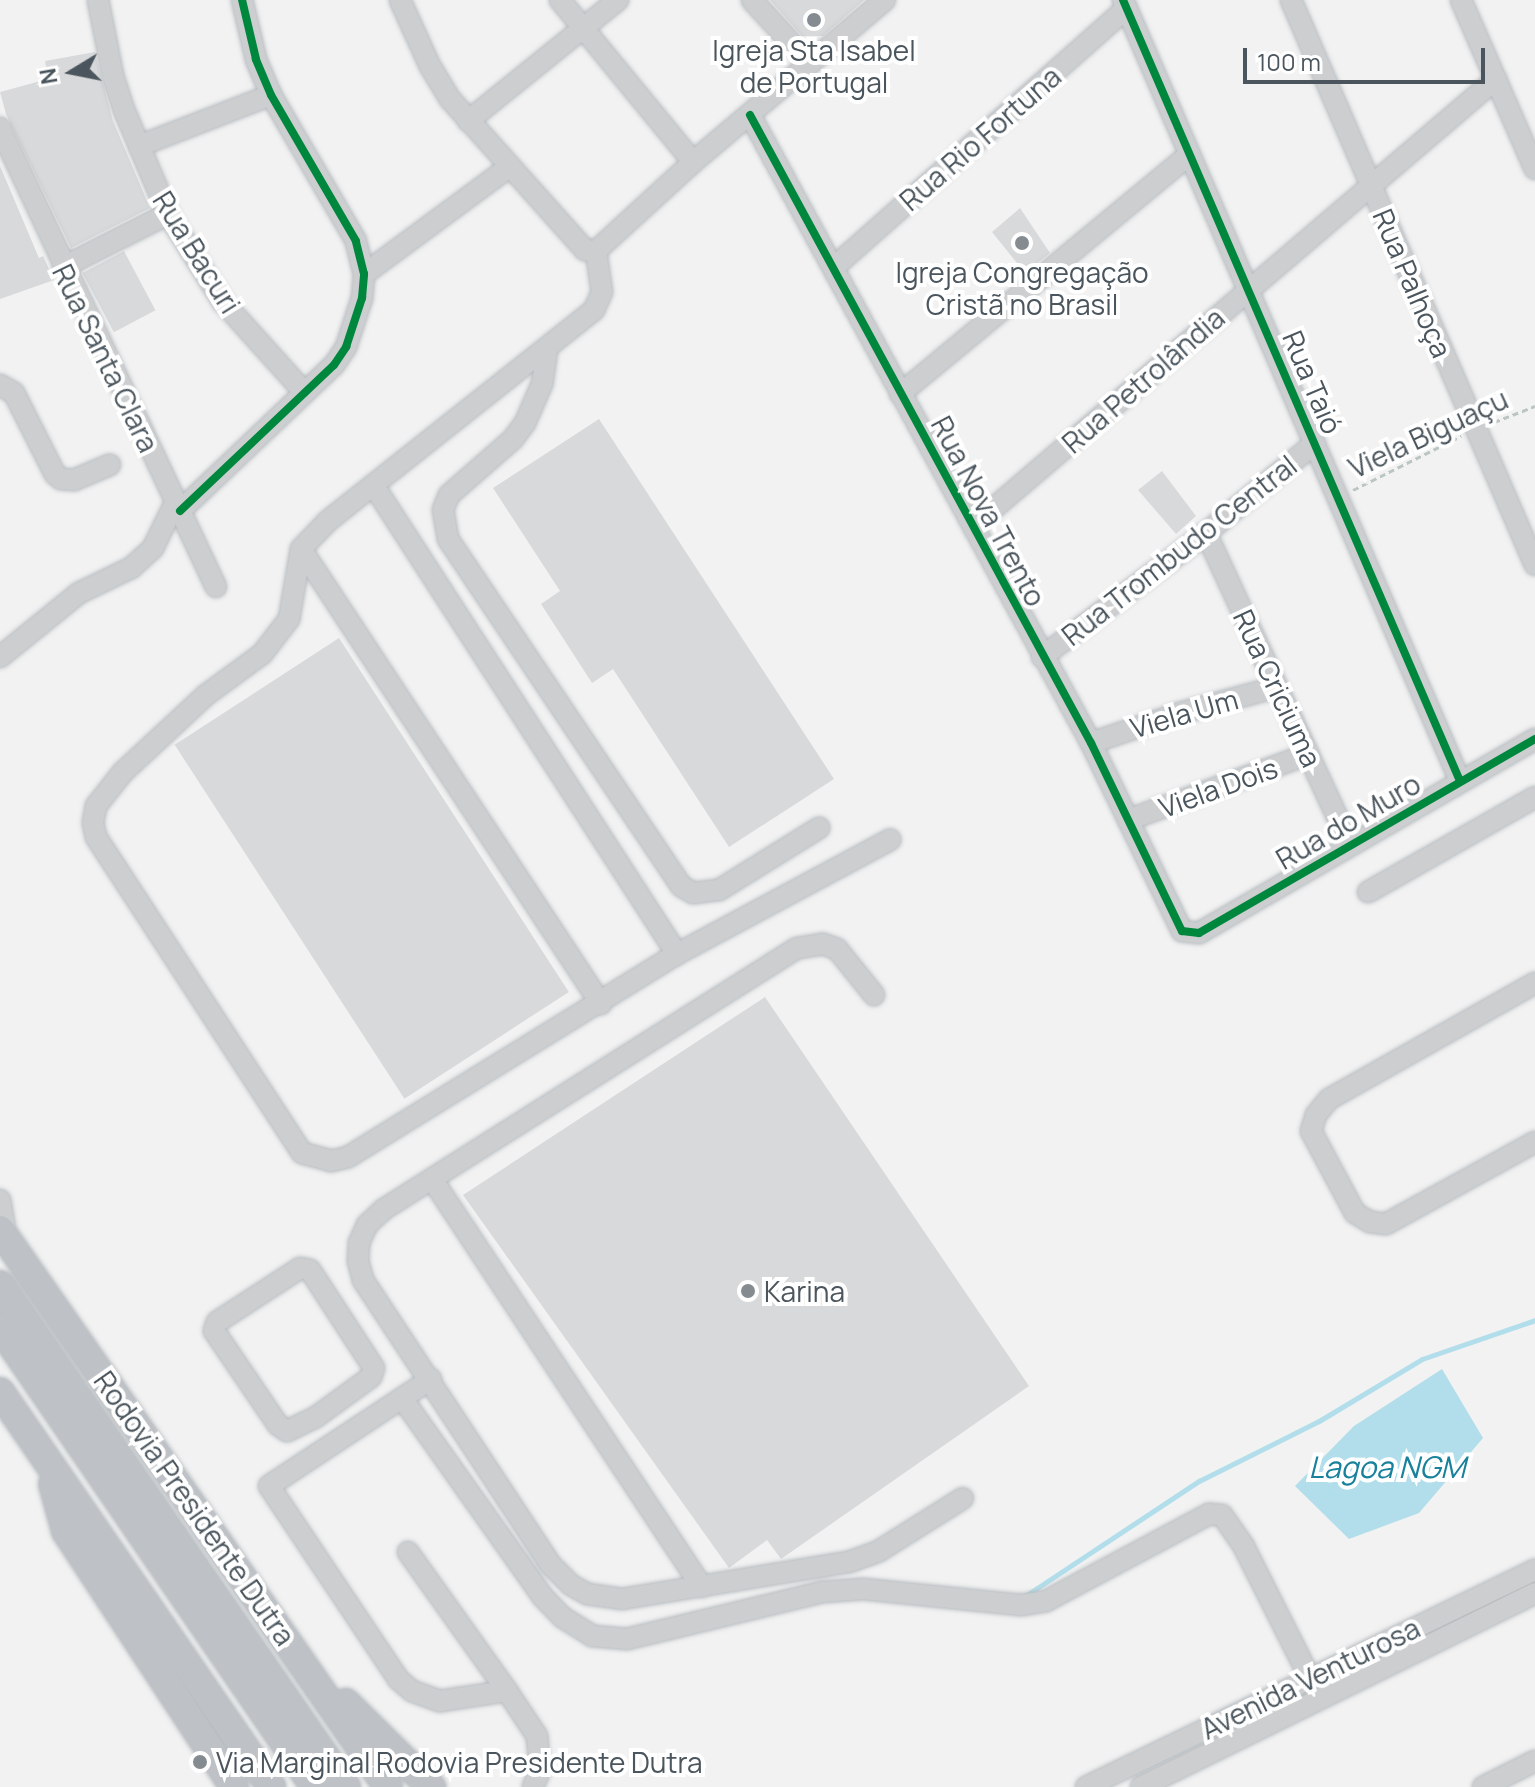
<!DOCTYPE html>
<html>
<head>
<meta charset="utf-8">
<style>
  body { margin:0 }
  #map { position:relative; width:1535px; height:1787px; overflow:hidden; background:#f2f2f2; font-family:Manrope,sans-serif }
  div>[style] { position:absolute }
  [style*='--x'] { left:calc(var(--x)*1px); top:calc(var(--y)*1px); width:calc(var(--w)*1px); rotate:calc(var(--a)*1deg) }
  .water>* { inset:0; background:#b1deea }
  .stream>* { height:5px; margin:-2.5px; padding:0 2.5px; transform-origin:2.5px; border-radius:2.5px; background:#b1deea }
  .building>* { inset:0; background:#d8d9da; transform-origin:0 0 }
  .path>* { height:3px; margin-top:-1.5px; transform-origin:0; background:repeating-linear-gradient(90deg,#bbc6c2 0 6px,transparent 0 10px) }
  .roads { filter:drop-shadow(0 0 2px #b7bcc0) drop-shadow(0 0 2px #b7bcc0) }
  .minor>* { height:20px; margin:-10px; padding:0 10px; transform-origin:10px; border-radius:10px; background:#ccced0 }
  .highway>* { height:28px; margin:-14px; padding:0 14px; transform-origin:14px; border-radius:14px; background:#bec2c6 }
  .cycleway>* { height:8px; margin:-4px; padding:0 4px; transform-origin:4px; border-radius:4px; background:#00873e }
  .dots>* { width:22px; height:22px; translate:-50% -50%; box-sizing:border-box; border:4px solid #fff; border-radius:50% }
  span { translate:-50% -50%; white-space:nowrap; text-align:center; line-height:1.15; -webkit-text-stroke:8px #fff; paint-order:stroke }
  .poi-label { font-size:28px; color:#4a555d }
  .left { translate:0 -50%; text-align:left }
  .street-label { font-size:28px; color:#4a555d }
  .water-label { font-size:30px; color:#18819c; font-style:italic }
  .north { position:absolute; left:32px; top:32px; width:80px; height:80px; -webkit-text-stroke:6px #fff; paint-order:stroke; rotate:260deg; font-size:22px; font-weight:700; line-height:32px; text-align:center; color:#4a555d }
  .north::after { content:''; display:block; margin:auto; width:28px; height:36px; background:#4a555d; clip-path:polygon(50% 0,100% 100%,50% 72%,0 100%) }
  .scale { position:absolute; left:1243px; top:48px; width:242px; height:36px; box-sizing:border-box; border:4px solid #4a555d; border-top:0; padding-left:10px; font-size:24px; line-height:28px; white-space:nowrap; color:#4a555d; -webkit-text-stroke:6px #fff; paint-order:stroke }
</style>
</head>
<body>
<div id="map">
  <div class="water">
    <div style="clip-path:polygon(1442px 1369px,1483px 1438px,1419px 1513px,1349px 1539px,1295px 1486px,1354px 1426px)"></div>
  </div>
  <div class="stream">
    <div style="--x:1025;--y:1596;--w:209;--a:-33.5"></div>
    <div style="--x:1199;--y:1481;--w:134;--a:-26.6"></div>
    <div style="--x:1319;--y:1421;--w:120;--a:-31"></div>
    <div style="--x:1422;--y:1359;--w:120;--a:-19"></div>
  </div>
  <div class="building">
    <div style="clip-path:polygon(770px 0,864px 0,823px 36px,802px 36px)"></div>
    <div style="clip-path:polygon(95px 52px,113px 121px,150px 208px,71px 248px,6px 114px,0 92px,48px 79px,45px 61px)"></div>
    <div style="clip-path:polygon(0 166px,39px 258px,43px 256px,54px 280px,0 299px)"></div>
    <div style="clip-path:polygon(1020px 208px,1050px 253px,1025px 273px,992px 232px)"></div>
    <div style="left:124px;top:251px;width:67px;height:47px;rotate:62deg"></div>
    <div style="clip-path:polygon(599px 419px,834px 779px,729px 847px,613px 669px,592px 683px,541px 604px,560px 591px,493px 488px)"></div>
    <div style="clip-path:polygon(1162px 471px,1196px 516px,1176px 534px,1138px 490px)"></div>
    <div style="left:339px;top:638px;width:422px;height:196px;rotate:57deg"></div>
    <div style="clip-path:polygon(765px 997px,1029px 1386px,781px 1559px,767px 1540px,729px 1568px,463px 1195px)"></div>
  </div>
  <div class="path">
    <div style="--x:1494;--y:422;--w:44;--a:-21.3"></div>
    <div style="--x:1353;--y:490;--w:121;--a:-26.6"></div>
  </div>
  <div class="roads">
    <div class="minor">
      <div style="--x:98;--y:0;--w:77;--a:78.8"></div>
      <div style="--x:113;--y:76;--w:38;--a:72"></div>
      <div style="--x:125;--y:112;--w:111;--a:67.1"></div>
      <div style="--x:168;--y:214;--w:104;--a:58"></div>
      <div style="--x:223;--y:302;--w:121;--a:48"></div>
      <div style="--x:400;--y:0;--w:72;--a:65.6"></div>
      <div style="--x:430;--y:66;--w:39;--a:59"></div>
      <div style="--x:450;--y:99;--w:203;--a:48.2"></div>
      <div style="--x:585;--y:250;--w:11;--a:5"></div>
      <div style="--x:560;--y:0;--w:210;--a:50.6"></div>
      <div style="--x:752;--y:0;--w:86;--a:47.4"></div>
      <div style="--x:1123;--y:0;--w:851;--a:66.66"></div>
      <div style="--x:1291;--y:0;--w:615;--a:66.64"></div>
      <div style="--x:1461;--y:0;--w:184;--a:66.4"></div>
      <div style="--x:750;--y:115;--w:715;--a:61.5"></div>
      <div style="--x:1091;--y:743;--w:209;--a:64.2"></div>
      <div style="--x:1182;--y:931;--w:17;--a:7"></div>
      <div style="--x:1199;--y:933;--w:388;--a:-30"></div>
      <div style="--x:468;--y:121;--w:193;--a:-38.9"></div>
      <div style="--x:0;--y:128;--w:507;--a:64.8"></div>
      <div style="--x:139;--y:146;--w:142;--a:-21.1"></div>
      <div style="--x:596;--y:251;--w:41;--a:81.7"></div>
      <div style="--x:602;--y:292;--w:20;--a:114"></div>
      <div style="--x:594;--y:310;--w:341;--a:141.6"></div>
      <div style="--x:327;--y:522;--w:37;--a:134"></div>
      <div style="--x:301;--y:549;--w:71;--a:99.7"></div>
      <div style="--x:289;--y:619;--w:44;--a:127.6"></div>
      <div style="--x:262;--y:654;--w:69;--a:143.8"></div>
      <div style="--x:206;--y:695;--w:113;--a:137.1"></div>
      <div style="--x:123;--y:772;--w:43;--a:128.5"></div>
      <div style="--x:96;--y:806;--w:17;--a:100"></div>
      <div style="--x:93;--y:823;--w:14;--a:78"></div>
      <div style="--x:96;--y:837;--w:377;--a:56.9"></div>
      <div style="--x:302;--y:1153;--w:30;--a:15"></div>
      <div style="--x:331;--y:1161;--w:17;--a:-13"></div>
      <div style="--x:348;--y:1157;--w:387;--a:-31.7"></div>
      <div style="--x:677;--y:954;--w:242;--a:-28.2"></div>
      <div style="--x:596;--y:251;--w:132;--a:-42.5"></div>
      <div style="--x:693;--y:162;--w:251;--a:-40.2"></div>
      <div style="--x:63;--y:267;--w:118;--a:-26.8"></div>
      <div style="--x:833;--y:268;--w:392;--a:-41.5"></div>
      <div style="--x:364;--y:274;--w:180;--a:-36.4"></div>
      <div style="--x:547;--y:350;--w:34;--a:98"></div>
      <div style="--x:542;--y:384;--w:43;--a:113.6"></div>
      <div style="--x:525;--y:423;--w:20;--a:127"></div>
      <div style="--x:513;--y:439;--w:85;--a:138.8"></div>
      <div style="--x:449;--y:495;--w:16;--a:112"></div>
      <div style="--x:443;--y:510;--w:29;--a:80"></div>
      <div style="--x:448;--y:539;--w:418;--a:56.1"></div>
      <div style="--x:681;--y:886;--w:14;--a:30"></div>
      <div style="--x:693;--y:893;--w:26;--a:-7"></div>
      <div style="--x:719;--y:890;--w:118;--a:-31.8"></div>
      <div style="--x:0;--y:385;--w:16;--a:30"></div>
      <div style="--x:14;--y:393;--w:91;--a:63.2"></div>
      <div style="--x:55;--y:474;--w:8;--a:40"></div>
      <div style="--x:61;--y:479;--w:13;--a:4"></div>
      <div style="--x:74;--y:480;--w:39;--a:-23"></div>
      <div style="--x:900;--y:394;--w:376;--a:-39.6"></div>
      <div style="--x:374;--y:486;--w:558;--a:57.08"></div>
      <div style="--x:180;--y:511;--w:212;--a:-43.5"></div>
      <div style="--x:334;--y:365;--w:22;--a:-56"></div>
      <div style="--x:346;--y:347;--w:52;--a:-71.9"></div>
      <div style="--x:362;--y:298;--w:24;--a:-85"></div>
      <div style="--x:364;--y:274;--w:34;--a:-104"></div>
      <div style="--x:356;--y:241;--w:169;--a:-120.2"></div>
      <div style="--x:271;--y:95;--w:39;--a:-113"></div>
      <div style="--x:256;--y:59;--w:61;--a:-103.3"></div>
      <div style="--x:973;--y:526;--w:688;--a:-40.52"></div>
      <div style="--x:1206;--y:533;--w:343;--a:65.2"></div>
      <div style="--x:301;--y:549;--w:545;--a:56.6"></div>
      <div style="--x:0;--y:657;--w:102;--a:-39"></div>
      <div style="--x:79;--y:593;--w:58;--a:-25.7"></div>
      <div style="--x:131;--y:568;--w:30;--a:-42"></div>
      <div style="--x:153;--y:548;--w:50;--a:-63.9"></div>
      <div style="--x:1042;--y:657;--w:206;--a:-37.1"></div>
      <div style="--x:1206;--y:533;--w:141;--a:-39.5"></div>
      <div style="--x:1091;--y:743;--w:94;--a:-18.6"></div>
      <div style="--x:1180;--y:713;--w:100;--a:-15"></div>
      <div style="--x:1128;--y:820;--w:192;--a:-20.1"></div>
      <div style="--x:1368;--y:892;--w:192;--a:-29.6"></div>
      <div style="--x:1535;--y:983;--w:236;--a:150.6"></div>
      <div style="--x:1329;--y:1099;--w:21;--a:129"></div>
      <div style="--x:1316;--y:1115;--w:17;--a:107"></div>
      <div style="--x:1311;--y:1131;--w:93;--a:61.8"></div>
      <div style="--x:1355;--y:1213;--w:17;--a:31"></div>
      <div style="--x:1370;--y:1222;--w:16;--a:7"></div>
      <div style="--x:1386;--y:1224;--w:170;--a:-28.8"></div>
      <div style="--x:874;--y:995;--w:59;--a:-128.8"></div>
      <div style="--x:837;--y:949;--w:15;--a:-160"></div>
      <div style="--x:823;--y:944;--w:26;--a:171"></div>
      <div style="--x:797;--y:948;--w:490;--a:147.7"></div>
      <div style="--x:383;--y:1210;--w:22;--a:137"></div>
      <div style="--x:367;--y:1225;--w:20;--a:114"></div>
      <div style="--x:359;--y:1243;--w:18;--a:93"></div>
      <div style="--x:358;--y:1261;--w:20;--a:75"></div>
      <div style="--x:363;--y:1280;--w:341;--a:56.6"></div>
      <div style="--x:551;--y:1565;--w:28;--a:45"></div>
      <div style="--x:571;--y:1585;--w:18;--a:29"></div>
      <div style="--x:587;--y:1594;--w:35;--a:8"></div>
      <div style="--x:622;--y:1599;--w:230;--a:-9.3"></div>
      <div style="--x:849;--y:1562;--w:32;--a:-20"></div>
      <div style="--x:879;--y:1551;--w:99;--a:-32.2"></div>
      <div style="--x:432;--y:1179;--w:489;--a:56.5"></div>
      <div style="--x:0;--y:1200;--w:42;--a:80.3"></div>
      <div style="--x:300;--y:1268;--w:10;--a:11"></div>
      <div style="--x:310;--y:1270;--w:117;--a:56.9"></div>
      <div style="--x:374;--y:1368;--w:9;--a:108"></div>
      <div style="--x:371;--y:1377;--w:68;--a:144"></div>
      <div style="--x:316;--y:1417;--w:32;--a:154"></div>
      <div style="--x:287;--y:1431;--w:11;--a:-146"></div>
      <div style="--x:278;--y:1425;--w:114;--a:-124.2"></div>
      <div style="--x:214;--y:1331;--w:9;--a:-72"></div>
      <div style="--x:217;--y:1322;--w:99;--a:-33"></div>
      <div style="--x:431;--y:1379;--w:194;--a:146.6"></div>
      <div style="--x:269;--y:1486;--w:232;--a:56.2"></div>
      <div style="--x:398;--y:1679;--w:18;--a:41"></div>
      <div style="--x:412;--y:1691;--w:30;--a:20"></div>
      <div style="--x:440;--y:1701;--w:68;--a:-8.5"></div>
      <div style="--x:507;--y:1691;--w:54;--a:56.3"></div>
      <div style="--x:537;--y:1736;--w:35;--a:85"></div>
      <div style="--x:540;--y:1771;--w:17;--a:114"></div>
      <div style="--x:402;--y:1398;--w:242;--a:54.7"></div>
      <div style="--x:542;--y:1596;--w:29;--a:46"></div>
      <div style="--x:562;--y:1617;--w:36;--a:32"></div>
      <div style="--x:592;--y:1636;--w:35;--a:5"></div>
      <div style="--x:627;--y:1639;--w:202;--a:-13.5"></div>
      <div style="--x:823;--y:1592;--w:40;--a:-4.3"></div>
      <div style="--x:863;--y:1589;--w:159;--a:5.8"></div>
      <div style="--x:1021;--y:1605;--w:25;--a:-9"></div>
      <div style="--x:1046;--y:1601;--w:185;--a:-28.1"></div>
      <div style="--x:1209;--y:1514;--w:13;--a:4"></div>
      <div style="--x:1222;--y:1515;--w:39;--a:55"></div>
      <div style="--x:1244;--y:1547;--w:147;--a:63.3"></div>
      <div style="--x:408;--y:1552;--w:171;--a:54.5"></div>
      <div style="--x:1086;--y:1787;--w:499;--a:-25.8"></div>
      <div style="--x:1141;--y:1787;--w:439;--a:-26.2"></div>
      <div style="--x:1483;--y:1787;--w:58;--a:-26.6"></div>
    </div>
    <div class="highway">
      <div style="--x:0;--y:1230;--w:679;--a:55.14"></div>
      <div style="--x:0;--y:1285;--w:610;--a:55.42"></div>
      <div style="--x:0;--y:1327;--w:558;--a:55.6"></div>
      <div style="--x:0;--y:1392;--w:479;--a:55.5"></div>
      <div style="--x:53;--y:1484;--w:49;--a:74.5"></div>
      <div style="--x:66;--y:1531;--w:306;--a:56.7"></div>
      <div style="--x:346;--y:1703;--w:120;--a:44.7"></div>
    </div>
  </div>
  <div class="cycleway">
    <div style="--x:1123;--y:0;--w:851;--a:66.66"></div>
    <div style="--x:750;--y:115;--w:715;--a:61.5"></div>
    <div style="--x:1091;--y:743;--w:209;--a:64.2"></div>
    <div style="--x:1182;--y:931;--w:17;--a:7"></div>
    <div style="--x:1199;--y:933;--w:388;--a:-30"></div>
    <div style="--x:180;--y:511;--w:212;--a:-43.5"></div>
    <div style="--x:334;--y:365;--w:22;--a:-56"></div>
    <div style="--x:346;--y:347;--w:52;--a:-71.9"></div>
    <div style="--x:362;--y:298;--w:24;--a:-85"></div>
    <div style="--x:364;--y:274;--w:34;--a:-104"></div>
    <div style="--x:356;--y:241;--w:169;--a:-120.2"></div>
    <div style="--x:271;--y:95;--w:39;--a:-113"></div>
    <div style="--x:256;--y:59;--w:61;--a:-103.3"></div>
  </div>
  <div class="dots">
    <div style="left:814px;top:20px;background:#858c91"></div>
    <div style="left:1022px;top:243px;background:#858c91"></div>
    <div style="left:748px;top:1291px;background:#858c91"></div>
    <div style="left:200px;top:1762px;background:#858c91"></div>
  </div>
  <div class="poi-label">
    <span style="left:814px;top:66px">Igreja Sta Isabel<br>de Portugal</span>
    <span style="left:1022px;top:288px">Igreja Congregação<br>Cristã no Brasil</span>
    <span class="left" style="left:764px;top:1291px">Karina</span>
    <span class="left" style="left:216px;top:1762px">Via Marginal Rodovia Presidente Dutra</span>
  </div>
  <div class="street-label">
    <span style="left:980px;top:138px;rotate:-41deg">Rua Rio Fortuna</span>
    <span style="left:197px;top:252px;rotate:58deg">Rua Bacuri</span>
    <span style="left:1413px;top:283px;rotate:67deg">Rua Palhoça</span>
    <span style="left:106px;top:358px;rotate:64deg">Rua Santa Clara</span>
    <span style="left:1143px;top:380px;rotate:-41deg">Rua Petrolândia</span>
    <span style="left:1313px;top:382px;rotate:67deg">Rua Taió</span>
    <span style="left:1428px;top:433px;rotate:-25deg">Viela Biguaçu</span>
    <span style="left:989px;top:511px;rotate:62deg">Rua Nova Trento</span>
    <span style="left:1179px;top:550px;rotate:-38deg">Rua Trombudo Central</span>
    <span style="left:1278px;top:688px;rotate:65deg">Rua Criciuma</span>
    <span style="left:1184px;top:713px;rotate:-16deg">Viela Um</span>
    <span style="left:1218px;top:787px;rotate:-20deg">Viela Dois</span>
    <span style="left:1348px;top:821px;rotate:-30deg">Rua do Muro</span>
    <span style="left:195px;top:1508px;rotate:55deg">Rodovia Presidente Dutra</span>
    <span style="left:1310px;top:1678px;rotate:-26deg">Avenida Venturosa</span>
  </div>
  <div class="water-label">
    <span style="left:1387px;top:1467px">Lagoa NGM</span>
  </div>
  <div class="north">N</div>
  <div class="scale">100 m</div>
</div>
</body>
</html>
